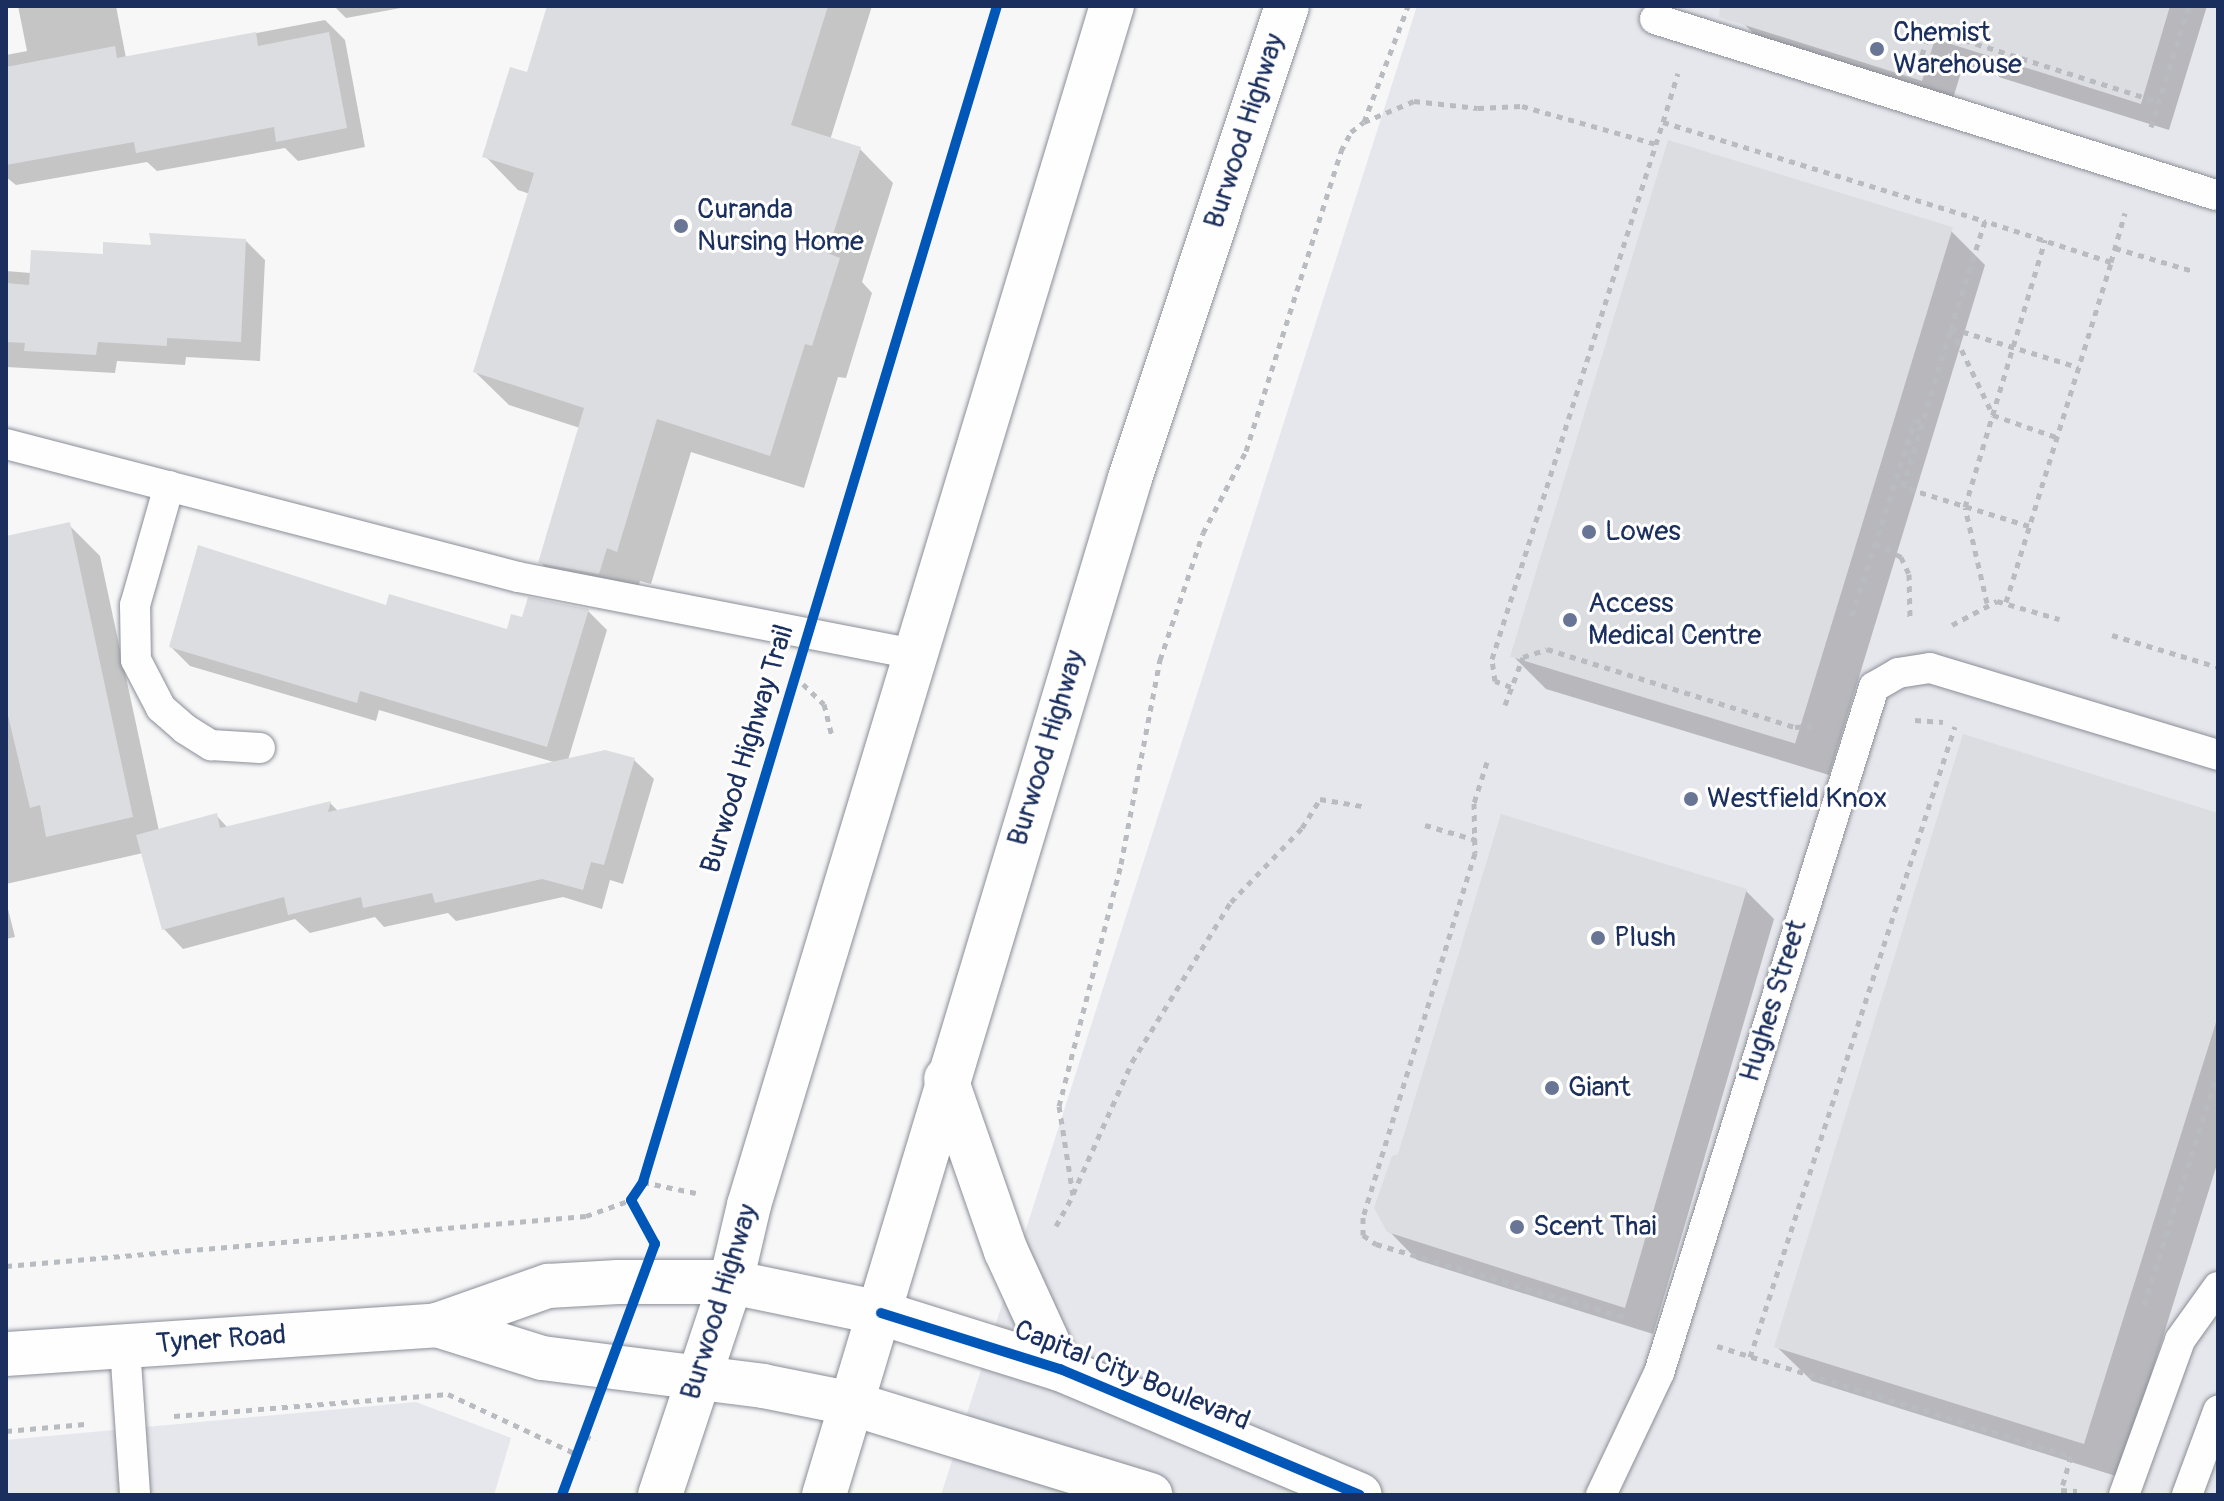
<!DOCTYPE html>
<html>
<head>
<meta charset="utf-8">
<style>
  body { margin:0 }
  #map { position:relative; width:2224px; height:1501px; overflow:hidden; background:#f7f7f8; font-family:Pangolin,sans-serif }
  div>[style] { position:absolute }
  [style*='--x'] { left:calc(var(--x)*1px); top:calc(var(--y)*1px); width:calc(var(--w)*1px); rotate:calc(var(--a)*1deg) }
  .built>* { inset:0; background:#e6e7ec }
  .shadow>* { inset:0; background:#0003 }
  .building>* { inset:0; background:#dcdde0; transform-origin:0 0 }
  .path>* { height:5px; margin-top:-2.5px; transform-origin:0; background:repeating-linear-gradient(90deg,#b8bbc0 0 6px,transparent 0 12px) }
  .roads { filter:drop-shadow(0 0 2px #8a8e97) drop-shadow(0 0 2px #8a8e97) }
  .lane>* { height:30px; margin:-15px; padding:0 15px; transform-origin:15px; border-radius:15px; background:#fefefe }
  .street>* { height:44px; margin:-22px; padding:0 22px; transform-origin:22px; border-radius:22px; background:#fefefe }
  .secondary>* { height:44px; margin:-22px; padding:0 22px; transform-origin:22px; border-radius:22px; background:#fefefe }
  .highway>* { height:44px; margin:-22px; padding:0 22px; transform-origin:22px; border-radius:22px; background:#fefefe }
  .cycleway>* { height:10px; margin:-5px; padding:0 5px; transform-origin:5px; border-radius:5px; background:#0057b8 }
  .dots>* { width:22px; height:22px; translate:-50% -50%; box-sizing:border-box; border:4px solid #fff; border-radius:50% }
  span { translate:-50% -50%; white-space:nowrap; text-align:center; line-height:1.15; -webkit-text-stroke:6px #fff; paint-order:stroke }
  .poi-label { font-size:28px; color:#1b2f5e }
  .left { translate:0 -50%; text-align:left }
  .street-label { font-size:28px; color:#1b2f5e }
  .frame { position:absolute; inset:0; border:8px solid #1b2f5e; pointer-events:none }
</style>
</head>
<body>
<div id="map">
  <div class="built">
    <div style="clip-path:polygon(1417px 6px,2218px 6px,2218px 1495px,941px 1495px)"></div>
    <div style="clip-path:polygon(416px 1402px,511px 1438px,494px 1495px,6px 1495px,6px 1440px)"></div>
  </div>
  <div class="shadow">
    <div style="clip-path:polygon(18px 6px,116px 6px,126px 58px,325px 20px,345px 40px,365px 147px,298px 161px,285px 148px,157px 171px,147px 162px,16px 185px,6px 177px,6px 55px,27px 51px)"></div>
    <div style="clip-path:polygon(334px 6px,412px 6px,346px 18px)"></div>
    <div style="clip-path:polygon(549px 6px,872px 6px,830px 140px,860px 149px,893px 183px,862px 282px,872px 293px,846px 378px,838px 377px,804px 488px,691px 452px,651px 584px,640px 581px,632px 607px,574px 596px,540px 562px,580px 428px,509px 405px,475px 372px,530px 194px,518px 190px,485px 156px,528px 75px)"></div>
    <div style="clip-path:polygon(1748px 6px,2207px 6px,2169px 130px,1963px 66px,1950px 108px,1771px 51px,1743px 23px)"></div>
    <div style="clip-path:polygon(1951px 231px,1985px 265px,1829px 775px,1546px 689px,1512px 655px)"></div>
    <div style="clip-path:polygon(246px 241px,265px 260px,260px 361px,186px 357px,185px 365px,117px 361px,115px 373px,6px 367px,6px 271px,31px 273px,154px 247px)"></div>
    <div style="clip-path:polygon(69px 525px,100px 556px,159px 831px,216px 815px,228px 828px,330px 803px,338px 811px,557px 763px,379px 710px,376px 721px,190px 666px,171px 647px,387px 607px,508px 631px,523px 620px,588px 611px,607px 630px,568px 760px,634px 760px,654px 779px,623px 884px,610px 880px,602px 909px,563px 897px,456px 921px,448px 913px,384px 927px,375px 917px,310px 933px,295px 919px,183px 949px,164px 929px,143px 853px,6px 884px,6px 538px)"></div>
    <div style="clip-path:polygon(2218px 816px,2218px 1161px,2119px 1477px,1812px 1381px,1776px 1346px)"></div>
    <div style="clip-path:polygon(1746px 891px,1774px 919px,1653px 1334px,1417px 1260px,1389px 1231px)"></div>
    <div style="clip-path:polygon(6px 901px,15px 937px,6px 939px)"></div>
  </div>
  <div class="building">
    <div style="clip-path:polygon(547px 6px,828px 6px,791px 125px,861px 147px,827px 253px,840px 258px,812px 346px,805px 344px,770px 456px,657px 419px,617px 552px,607px 548px,599px 574px,538px 563px,584px 408px,473px 372px,534px 173px,482px 157px,510px 67px,527px 72px)"></div>
    <div style="clip-path:polygon(1720px 6px,2170px 6px,2141px 104px,1935px 39px,1922px 81px,1719px 17px)"></div>
    <div style="clip-path:polygon(256px 32px,258px 46px,329px 32px,347px 128px,276px 142px,274px 127px,136px 153px,134px 142px,6px 165px,6px 67px,115px 46px,117px 58px)"></div>
    <div style="left:1668px;top:140px;width:298px;height:540px;rotate:17deg"></div>
    <div style="clip-path:polygon(149px 233px,246px 239px,241px 342px,167px 338px,167px 346px,98px 342px,96px 355px,24px 351px,25px 343px,6px 342px,6px 283px,29px 285px,31px 250px,103px 254px,103px 242px,151px 245px)"></div>
    <div style="clip-path:polygon(70px 522px,133px 817px,46px 837px,40px 805px,30px 808px,6px 707px,6px 536px)"></div>
    <div style="clip-path:polygon(198px 545px,386px 605px,389px 594px,507px 629px,511px 614px,522px 617px,528px 597px,589px 609px,547px 747px,360px 691px,357px 703px,169px 647px)"></div>
    <div style="clip-path:polygon(1963px 734px,2218px 813px,2218px 1016px,2084px 1444px,1774px 1347px)"></div>
    <div style="clip-path:polygon(605px 750px,635px 758px,604px 865px,591px 862px,583px 890px,542px 879px,435px 903px,432px 893px,363px 908px,361px 897px,288px 915px,284px 897px,162px 930px,136px 835px,217px 813px,220px 828px,331px 801px,328px 812px)"></div>
    <div style="clip-path:polygon(1501px 814px,1747px 889px,1625px 1308px,1387px 1232px,1374px 1208px,1392px 1156px,1398px 1154px)"></div>
  </div>
  <div class="path">
    <div style="--x:1922;--y:55;--w:27;--a:-73"></div>
    <div style="--x:1930;--y:29;--w:240;--a:17.7"></div>
    <div style="--x:1364;--y:122;--w:54;--a:-22.8"></div>
    <div style="--x:1414;--y:101;--w:64;--a:6.2"></div>
    <div style="--x:1478;--y:108;--w:44;--a:-2.6"></div>
    <div style="--x:1522;--y:106;--w:139;--a:15.8"></div>
    <div style="--x:1663;--y:122;--w:51;--a:-73"></div>
    <div style="--x:2151;--y:127;--w:127;--a:-72.6"></div>
    <div style="--x:2115;--y:248;--w:81;--a:16.4"></div>
    <div style="--x:2111;--y:262;--w:51;--a:-74.1"></div>
    <div style="--x:2029;--y:526;--w:132;--a:-162.8"></div>
    <div style="--x:1903;--y:487;--w:166;--a:-73.2"></div>
    <div style="--x:1951;--y:328;--w:133;--a:17.1"></div>
    <div style="--x:1875;--y:543;--w:30;--a:28"></div>
    <div style="--x:1901;--y:557;--w:19;--a:65"></div>
    <div style="--x:1909;--y:574;--w:45;--a:88.7"></div>
    <div style="--x:2006;--y:602;--w:356;--a:-72.8"></div>
    <div style="--x:2111;--y:262;--w:133;--a:-162"></div>
    <div style="--x:1985;--y:221;--w:112;--a:107.6"></div>
    <div style="--x:1951;--y:328;--w:97;--a:64.2"></div>
    <div style="--x:1993;--y:415;--w:67;--a:19.2"></div>
    <div style="--x:1987;--y:603;--w:98;--a:-102.9"></div>
    <div style="--x:1965;--y:507;--w:279;--a:-73.3"></div>
    <div style="--x:1852;--y:616;--w:206;--a:-72.2"></div>
    <div style="--x:1915;--y:420;--w:7;--a:16"></div>
    <div style="--x:1952;--y:625;--w:51;--a:-28.1"></div>
    <div style="--x:1997;--y:601;--w:65;--a:16.2"></div>
    <div style="--x:2112;--y:635;--w:111;--a:16.8"></div>
    <div style="--x:803;--y:684;--w:29;--a:44"></div>
    <div style="--x:824;--y:704;--w:32;--a:76"></div>
    <div style="--x:1511;--y:687;--w:17;--a:-159"></div>
    <div style="--x:1495;--y:681;--w:22;--a:-98"></div>
    <div style="--x:1492;--y:659;--w:564;--a:-72.34"></div>
    <div style="--x:1663;--y:122;--w:337;--a:17.1"></div>
    <div style="--x:1505;--y:705;--w:51;--a:-69.4"></div>
    <div style="--x:1523;--y:657;--w:25;--a:-18"></div>
    <div style="--x:1547;--y:649;--w:260;--a:17.5"></div>
    <div style="--x:1795;--y:727;--w:17;--a:-3"></div>
    <div style="--x:1915;--y:720;--w:28;--a:4"></div>
    <div style="--x:1487;--y:762;--w:43;--a:107.6"></div>
    <div style="--x:1474;--y:803;--w:50;--a:88.9"></div>
    <div style="--x:1475;--y:853;--w:381;--a:107.1"></div>
    <div style="--x:1363;--y:1217;--w:18;--a:90"></div>
    <div style="--x:1363;--y:1235;--w:16;--a:35"></div>
    <div style="--x:1376;--y:1244;--w:262;--a:16.4"></div>
    <div style="--x:1425;--y:825;--w:53;--a:16.4"></div>
    <div style="--x:643;--y:1182;--w:54;--a:11.7"></div>
    <div style="--x:1073;--y:1194;--w:145;--a:-65.9"></div>
    <div style="--x:1132;--y:1062;--w:188;--a:-58.3"></div>
    <div style="--x:1231;--y:902;--w:103;--a:-46.2"></div>
    <div style="--x:1302;--y:828;--w:34;--a:-58"></div>
    <div style="--x:1320;--y:799;--w:43;--a:9.5"></div>
    <div style="--x:1056;--y:1226;--w:35;--a:-61"></div>
    <div style="--x:1073;--y:1195;--w:90;--a:-98.9"></div>
    <div style="--x:1059;--y:1106;--w:250;--a:-75.6"></div>
    <div style="--x:1121;--y:864;--w:208;--a:-79.2"></div>
    <div style="--x:1160;--y:660;--w:134;--a:-71.3"></div>
    <div style="--x:1203;--y:533;--w:93;--a:-62.3"></div>
    <div style="--x:1246;--y:451;--w:315;--a:-72.4"></div>
    <div style="--x:1341;--y:151;--w:21;--a:-62"></div>
    <div style="--x:1351;--y:132;--w:16;--a:-38"></div>
    <div style="--x:1364;--y:122;--w:124;--a:-69.2"></div>
    <div style="--x:6;--y:1266;--w:582;--a:-4.93"></div>
    <div style="--x:586;--y:1216;--w:48;--a:-19.6"></div>
    <div style="--x:2144;--y:1305;--w:244;--a:-72.4"></div>
    <div style="--x:1717;--y:1346;--w:371;--a:17.3"></div>
    <div style="--x:2071;--y:1456;--w:35;--a:106"></div>
    <div style="--x:2061;--y:1490;--w:16;--a:4"></div>
    <div style="--x:1750;--y:1357;--w:663;--a:-72"></div>
    <div style="--x:174;--y:1416;--w:275;--a:-4.6"></div>
    <div style="--x:448;--y:1394;--w:144;--a:25.1"></div>
    <div style="--x:6;--y:1431;--w:79;--a:-5.1"></div>
    <div style="--x:585;--y:1436;--w:12;--a:20"></div>
  </div>
  <div class="roads">
    <div class="lane">
      <div style="--x:1655;--y:19;--w:588;--a:17.42"></div>
      <div style="--x:6;--y:444;--w:529;--a:14.56"></div>
      <div style="--x:518;--y:577;--w:408;--a:11"></div>
      <div style="--x:169;--y:486;--w:124;--a:105.9"></div>
      <div style="--x:135;--y:605;--w:55;--a:89"></div>
      <div style="--x:136;--y:660;--w:54;--a:62.5"></div>
      <div style="--x:161;--y:708;--w:32;--a:41"></div>
      <div style="--x:185;--y:729;--w:31;--a:32"></div>
      <div style="--x:211;--y:745;--w:49;--a:3.5"></div>
      <div style="--x:125;--y:1347;--w:148;--a:86.1"></div>
      <div style="--x:1601;--y:1495;--w:135;--a:-64.6"></div>
      <div style="--x:1659;--y:1373;--w:719;--a:-72.6"></div>
      <div style="--x:1874;--y:687;--w:28;--a:-30"></div>
      <div style="--x:1898;--y:673;--w:32;--a:-9"></div>
      <div style="--x:1930;--y:668;--w:301;--a:16.8"></div>
      <div style="--x:2124;--y:1495;--w:165;--a:-70.1"></div>
      <div style="--x:2180;--y:1340;--w:65;--a:-54.4"></div>
      <div style="--x:2187;--y:1495;--w:90;--a:-69.7"></div>
    </div>
    <div class="street">
      <div style="--x:946;--y:1079;--w:182;--a:70.8"></div>
      <div style="--x:1006;--y:1251;--w:130;--a:65.4"></div>
      <div style="--x:881;--y:1313;--w:188;--a:17.4"></div>
      <div style="--x:1060;--y:1369;--w:325;--a:22.8"></div>
      <div style="--x:853;--y:1404;--w:311;--a:17"></div>
    </div>
    <div class="secondary">
      <div style="--x:437;--y:1325;--w:110;--a:17.4"></div>
      <div style="--x:542;--y:1358;--w:223;--a:7.2"></div>
      <div style="--x:763;--y:1386;--w:92;--a:11.3"></div>
      <div style="--x:6;--y:1354;--w:432;--a:-3.8"></div>
      <div style="--x:437;--y:1325;--w:118;--a:-19.4"></div>
      <div style="--x:548;--y:1286;--w:70;--a:-3.3"></div>
      <div style="--x:618;--y:1282;--w:113;--a:0"></div>
      <div style="--x:731;--y:1282;--w:153;--a:11.7"></div>
    </div>
    <div class="highway">
      <div style="--x:660;--y:1495;--w:225;--a:-71.6"></div>
      <div style="--x:731;--y:1282;--w:79;--a:-76.8"></div>
      <div style="--x:749;--y:1205;--w:1253;--a:-73.16"></div>
      <div style="--x:824;--y:1495;--w:1062;--a:-73.25"></div>
      <div style="--x:1130;--y:478;--w:497;--a:-71.6"></div>
    </div>
  </div>
  <div class="cycleway">
    <div style="--x:881;--y:1313;--w:188;--a:17.4"></div>
    <div style="--x:1060;--y:1369;--w:325;--a:22.8"></div>
    <div style="--x:562;--y:1495;--w:268;--a:-69.7"></div>
    <div style="--x:655;--y:1244;--w:50;--a:-118.6"></div>
    <div style="--x:631;--y:1200;--w:22;--a:-56"></div>
    <div style="--x:643;--y:1182;--w:1228;--a:-73.25"></div>
  </div>
  <div class="dots">
    <div style="left:1877px;top:49px;background:#687594"></div>
    <div style="left:681px;top:226px;background:#687594"></div>
    <div style="left:1589px;top:532px;background:#687594"></div>
    <div style="left:1570px;top:620px;background:#687594"></div>
    <div style="left:1691px;top:799px;background:#687594"></div>
    <div style="left:1598px;top:938px;background:#687594"></div>
    <div style="left:1552px;top:1088px;background:#687594"></div>
    <div style="left:1517px;top:1227px;background:#687594"></div>
  </div>
  <div class="poi-label">
    <span class="left" style="left:1893px;top:49px">Chemist<br>Warehouse</span>
    <span class="left" style="left:697px;top:226px">Curanda<br>Nursing Home</span>
    <span class="left" style="left:1605px;top:532px">Lowes</span>
    <span class="left" style="left:1588px;top:620px">Access<br>Medical Centre</span>
    <span class="left" style="left:1707px;top:799px">Westfield Knox</span>
    <span class="left" style="left:1614px;top:938px">Plush</span>
    <span class="left" style="left:1568px;top:1088px">Giant</span>
    <span class="left" style="left:1533px;top:1227px">Scent Thai</span>
  </div>
  <div class="street-label">
    <span style="left:1245px;top:131px;rotate:-72deg">Burwood Highway</span>
    <span style="left:1047px;top:748px;rotate:-73deg">Burwood Highway</span>
    <span style="left:748px;top:749px;rotate:-73deg">Burwood Highway Trail</span>
    <span style="left:1774px;top:1001px;rotate:-73deg">Hughes Street</span>
    <span style="left:720px;top:1302px;rotate:-73deg">Burwood Highway</span>
    <span style="left:221px;top:1340px;rotate:-4deg">Tyner Road</span>
    <span style="left:1132px;top:1376px;rotate:22deg">Capital City Boulevard</span>
  </div>
  <div class="frame"></div>
</div>
</body>
</html>
